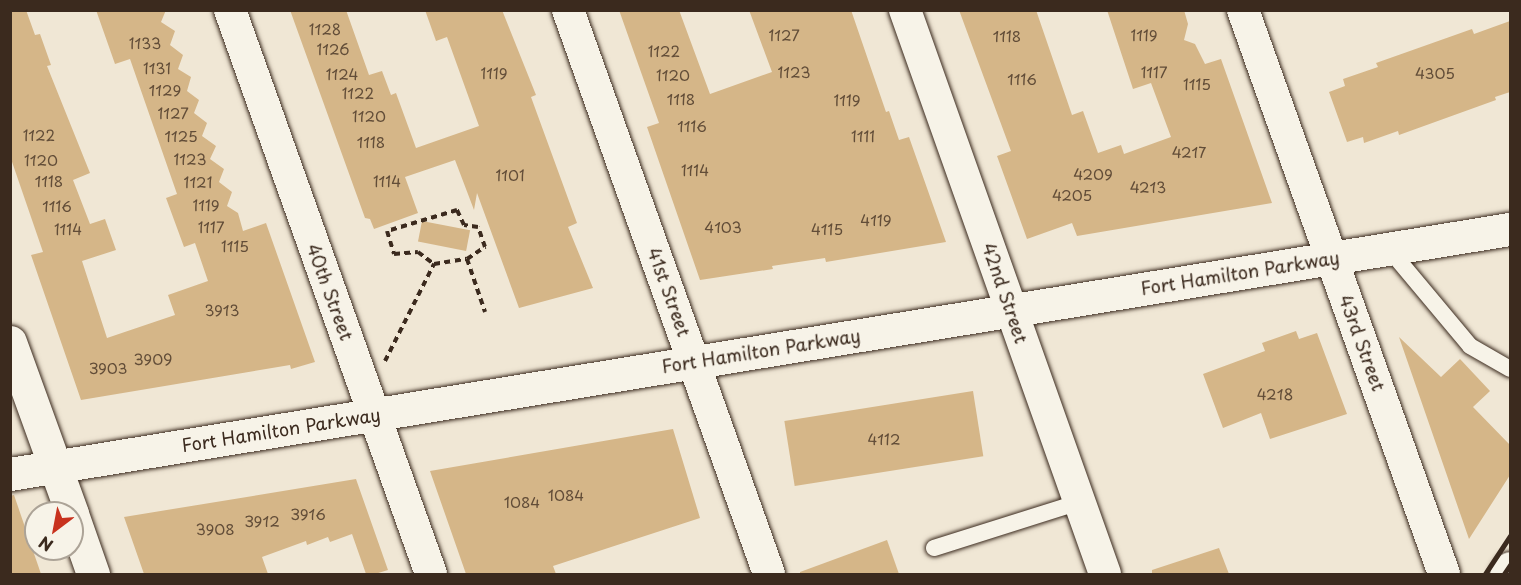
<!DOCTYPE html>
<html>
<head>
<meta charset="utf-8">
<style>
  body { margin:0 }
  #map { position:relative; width:1521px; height:585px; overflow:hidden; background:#f0e7d5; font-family:"Playpen Sans",sans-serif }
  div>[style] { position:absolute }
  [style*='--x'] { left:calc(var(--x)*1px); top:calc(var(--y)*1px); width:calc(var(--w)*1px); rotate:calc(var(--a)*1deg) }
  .building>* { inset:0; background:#d5b688; transform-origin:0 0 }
  .path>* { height:4px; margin-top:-2px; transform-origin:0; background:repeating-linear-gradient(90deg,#3b2a1e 0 6px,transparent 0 10.5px) }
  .roads { filter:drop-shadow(0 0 2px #3b2a1e) drop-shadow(0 0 2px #3b2a1e) }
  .service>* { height:16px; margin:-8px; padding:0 8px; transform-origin:8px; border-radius:8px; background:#f7f3e8 }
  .minor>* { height:32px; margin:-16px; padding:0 16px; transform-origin:16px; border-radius:16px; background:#f7f3e8 }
  .tertiary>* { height:33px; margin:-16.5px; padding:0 16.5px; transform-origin:16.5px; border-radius:16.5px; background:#f7f3e8 }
  .secondary>* { height:33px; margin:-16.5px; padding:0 16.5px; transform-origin:16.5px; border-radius:16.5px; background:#f7f3e8 }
  .rail>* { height:4.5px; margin:-2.25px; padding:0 2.25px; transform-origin:2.25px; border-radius:2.25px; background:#3b2a1e }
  span { translate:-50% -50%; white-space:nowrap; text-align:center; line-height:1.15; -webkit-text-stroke:4.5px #f7f3e8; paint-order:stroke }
  .number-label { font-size:15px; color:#624d38 }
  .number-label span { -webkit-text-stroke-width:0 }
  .street-label { font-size:18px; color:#3b2a1e }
  .frame { position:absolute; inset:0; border:12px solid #3b2a1e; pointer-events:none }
  .north { position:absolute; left:24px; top:501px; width:60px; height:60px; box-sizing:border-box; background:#f7f3e8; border:2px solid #aca397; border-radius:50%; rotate:212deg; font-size:16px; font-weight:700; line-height:24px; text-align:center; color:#3b2a1e }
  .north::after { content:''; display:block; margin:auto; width:21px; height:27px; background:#c8321e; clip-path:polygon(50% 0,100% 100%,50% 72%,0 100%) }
</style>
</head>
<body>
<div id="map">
  <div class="building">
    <div style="clip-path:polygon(10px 10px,26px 10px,35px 35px,40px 34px,51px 65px,47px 66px,90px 173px,73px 180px,90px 224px,105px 219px,116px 250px,82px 261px,107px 338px,175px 315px,168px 295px,208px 281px,195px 243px,184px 247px,166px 198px,177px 194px,130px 59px,115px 64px,96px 10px,166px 10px,161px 22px,175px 31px,170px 45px,183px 55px,178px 69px,191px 77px,187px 91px,199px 100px,194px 113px,207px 123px,202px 136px,216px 146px,210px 159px,224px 169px,219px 182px,232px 192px,227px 206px,238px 213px,243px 231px,266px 223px,315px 362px,291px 369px,290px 365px,81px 400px,31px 255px,43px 252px,10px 156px)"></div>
    <div style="clip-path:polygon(290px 10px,346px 10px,369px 75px,382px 71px,391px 95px,396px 93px,416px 148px,479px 126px,447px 37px,436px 41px,425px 10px,502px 10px,536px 95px,531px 97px,577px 223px,568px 227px,593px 288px,519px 308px,477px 193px,474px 210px,455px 160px,405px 177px,418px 213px,374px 229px,370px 219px,365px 218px)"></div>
    <div style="clip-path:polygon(619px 10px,679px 10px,710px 94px,772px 72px,749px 10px,851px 10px,886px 112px,889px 111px,899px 140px,909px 137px,946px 242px,826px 262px,825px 258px,772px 266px,773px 269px,700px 280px,647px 127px,659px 123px)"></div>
    <div style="clip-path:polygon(959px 10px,1036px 10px,1072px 115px,1083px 111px,1098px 153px,1121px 145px,1124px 154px,1171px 137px,1151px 83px,1133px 89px,1107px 10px,1184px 10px,1188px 24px,1184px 40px,1195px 44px,1205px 64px,1221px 59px,1272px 203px,1077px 236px,1072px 223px,1027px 239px,997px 156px,1011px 151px)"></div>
    <div style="clip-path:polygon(1510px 21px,1510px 92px,1495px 97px,1496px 100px,1399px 135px,1398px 131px,1364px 143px,1363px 137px,1347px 142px,1329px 92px,1345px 86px,1343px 79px,1378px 67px,1376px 63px,1472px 29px,1474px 34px)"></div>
    <div style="left:422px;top:221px;width:49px;height:21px;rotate:11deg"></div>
    <div style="clip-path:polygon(1296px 331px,1299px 339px,1317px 333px,1347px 414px,1270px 439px,1261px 413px,1223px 428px,1203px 374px,1265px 351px,1262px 343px)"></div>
    <div style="clip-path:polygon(1399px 337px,1441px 377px,1460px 359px,1490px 391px,1473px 407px,1510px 445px,1510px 475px,1469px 539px)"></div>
    <div style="left:973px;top:391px;width:66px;height:191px;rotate:81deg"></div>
    <div style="clip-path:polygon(673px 429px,700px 518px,553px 566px,556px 574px,466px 574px,430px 471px)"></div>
    <div style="clip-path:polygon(356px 479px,388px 570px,375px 574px,366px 574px,352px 534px,330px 542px,328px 537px,307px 545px,306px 541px,262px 557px,268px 574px,144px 574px,124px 517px)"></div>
    <div style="clip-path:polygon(14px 495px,41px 574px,10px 574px,10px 496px)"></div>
    <div style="clip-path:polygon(887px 540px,899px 574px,800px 574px,800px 572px)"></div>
    <div style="clip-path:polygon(1219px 548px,1229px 574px,1152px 574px,1152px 570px)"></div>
  </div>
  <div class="path">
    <div style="--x:467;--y:259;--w:22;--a:-34"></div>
    <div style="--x:485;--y:247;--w:21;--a:-109"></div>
    <div style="--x:478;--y:227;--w:14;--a:-172"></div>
    <div style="--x:464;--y:225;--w:17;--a:-115"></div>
    <div style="--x:457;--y:210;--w:73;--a:163.3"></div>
    <div style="--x:387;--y:231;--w:24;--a:73"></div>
    <div style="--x:394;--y:254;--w:24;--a:-5"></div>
    <div style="--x:418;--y:252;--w:20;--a:37"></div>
    <div style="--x:434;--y:264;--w:33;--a:-9"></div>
    <div style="--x:467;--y:259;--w:56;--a:71.2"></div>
    <div style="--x:385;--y:361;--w:109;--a:-63.2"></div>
  </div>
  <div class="roads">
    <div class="service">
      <div style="--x:1389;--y:249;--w:126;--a:50.1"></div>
      <div style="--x:1470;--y:346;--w:46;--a:29.9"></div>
      <div style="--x:934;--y:548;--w:153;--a:-17.5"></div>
    </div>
    <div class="minor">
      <div style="--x:230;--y:10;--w:599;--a:70.38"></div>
      <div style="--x:568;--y:10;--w:599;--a:70.38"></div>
      <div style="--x:905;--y:10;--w:598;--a:70.47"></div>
      <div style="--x:1243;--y:10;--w:599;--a:70.38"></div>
    </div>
    <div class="tertiary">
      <div style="--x:1506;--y:574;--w:7;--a:-56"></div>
    </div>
    <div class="secondary">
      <div style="--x:10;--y:342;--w:182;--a:70.1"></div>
      <div style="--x:10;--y:474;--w:1520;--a:-9.28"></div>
      <div style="--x:72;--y:514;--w:64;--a:70.7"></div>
    </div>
  </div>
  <div class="rail">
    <div style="--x:1485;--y:574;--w:45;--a:-56.7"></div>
    <div style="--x:1504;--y:574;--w:11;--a:-56"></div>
  </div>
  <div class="number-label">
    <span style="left:325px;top:29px">1128</span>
    <span style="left:784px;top:35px">1127</span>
    <span style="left:1144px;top:35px">1119</span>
    <span style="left:1007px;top:36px">1118</span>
    <span style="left:145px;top:43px">1133</span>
    <span style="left:333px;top:49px">1126</span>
    <span style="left:664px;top:51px">1122</span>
    <span style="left:157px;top:68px">1131</span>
    <span style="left:794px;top:72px">1123</span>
    <span style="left:1154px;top:72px">1117</span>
    <span style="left:494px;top:73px">1119</span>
    <span style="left:1435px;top:73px">4305</span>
    <span style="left:342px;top:74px">1124</span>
    <span style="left:673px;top:75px">1120</span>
    <span style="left:1022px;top:79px">1116</span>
    <span style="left:1197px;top:84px">1115</span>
    <span style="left:165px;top:90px">1129</span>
    <span style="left:358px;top:93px">1122</span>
    <span style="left:681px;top:99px">1118</span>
    <span style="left:847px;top:100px">1119</span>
    <span style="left:173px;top:113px">1127</span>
    <span style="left:369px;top:116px">1120</span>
    <span style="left:692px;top:126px">1116</span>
    <span style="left:39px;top:135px">1122</span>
    <span style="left:181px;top:136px">1125</span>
    <span style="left:863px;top:136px">1111</span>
    <span style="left:371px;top:142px">1118</span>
    <span style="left:1189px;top:152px">4217</span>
    <span style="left:190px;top:159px">1123</span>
    <span style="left:41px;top:160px">1120</span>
    <span style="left:695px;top:170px">1114</span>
    <span style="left:1093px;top:174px">4209</span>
    <span style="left:510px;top:175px">1101</span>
    <span style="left:49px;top:181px">1118</span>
    <span style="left:387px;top:181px">1114</span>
    <span style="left:198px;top:182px">1121</span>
    <span style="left:1148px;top:187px">4213</span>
    <span style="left:1072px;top:195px">4205</span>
    <span style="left:206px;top:205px">1119</span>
    <span style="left:57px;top:206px">1116</span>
    <span style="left:876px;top:220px">4119</span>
    <span style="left:211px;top:227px">1117</span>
    <span style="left:723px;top:227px">4103</span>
    <span style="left:68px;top:229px">1114</span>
    <span style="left:827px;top:229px">4115</span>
    <span style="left:235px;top:246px">1115</span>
    <span style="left:222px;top:310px">3913</span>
    <span style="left:153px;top:359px">3909</span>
    <span style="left:108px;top:368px">3903</span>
    <span style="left:1275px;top:394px">4218</span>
    <span style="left:884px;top:439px">4112</span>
    <span style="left:566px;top:495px">1084</span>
    <span style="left:522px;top:502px">1084</span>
    <span style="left:308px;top:514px">3916</span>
    <span style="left:262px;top:521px">3912</span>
    <span style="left:215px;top:529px">3908</span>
  </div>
  <div class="street-label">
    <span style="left:1240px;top:273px;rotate:-9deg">Fort Hamilton Parkway</span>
    <span style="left:330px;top:292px;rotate:70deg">40th Street</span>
    <span style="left:669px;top:292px;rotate:70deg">41st Street</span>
    <span style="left:1005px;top:293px;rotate:71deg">42nd Street</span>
    <span style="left:1362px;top:343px;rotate:70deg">43rd Street</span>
    <span style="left:761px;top:351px;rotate:-9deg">Fort Hamilton Parkway</span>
    <span style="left:281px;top:430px;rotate:-9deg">Fort Hamilton Parkway</span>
  </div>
  <div class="frame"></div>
  <div class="north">N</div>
</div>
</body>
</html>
